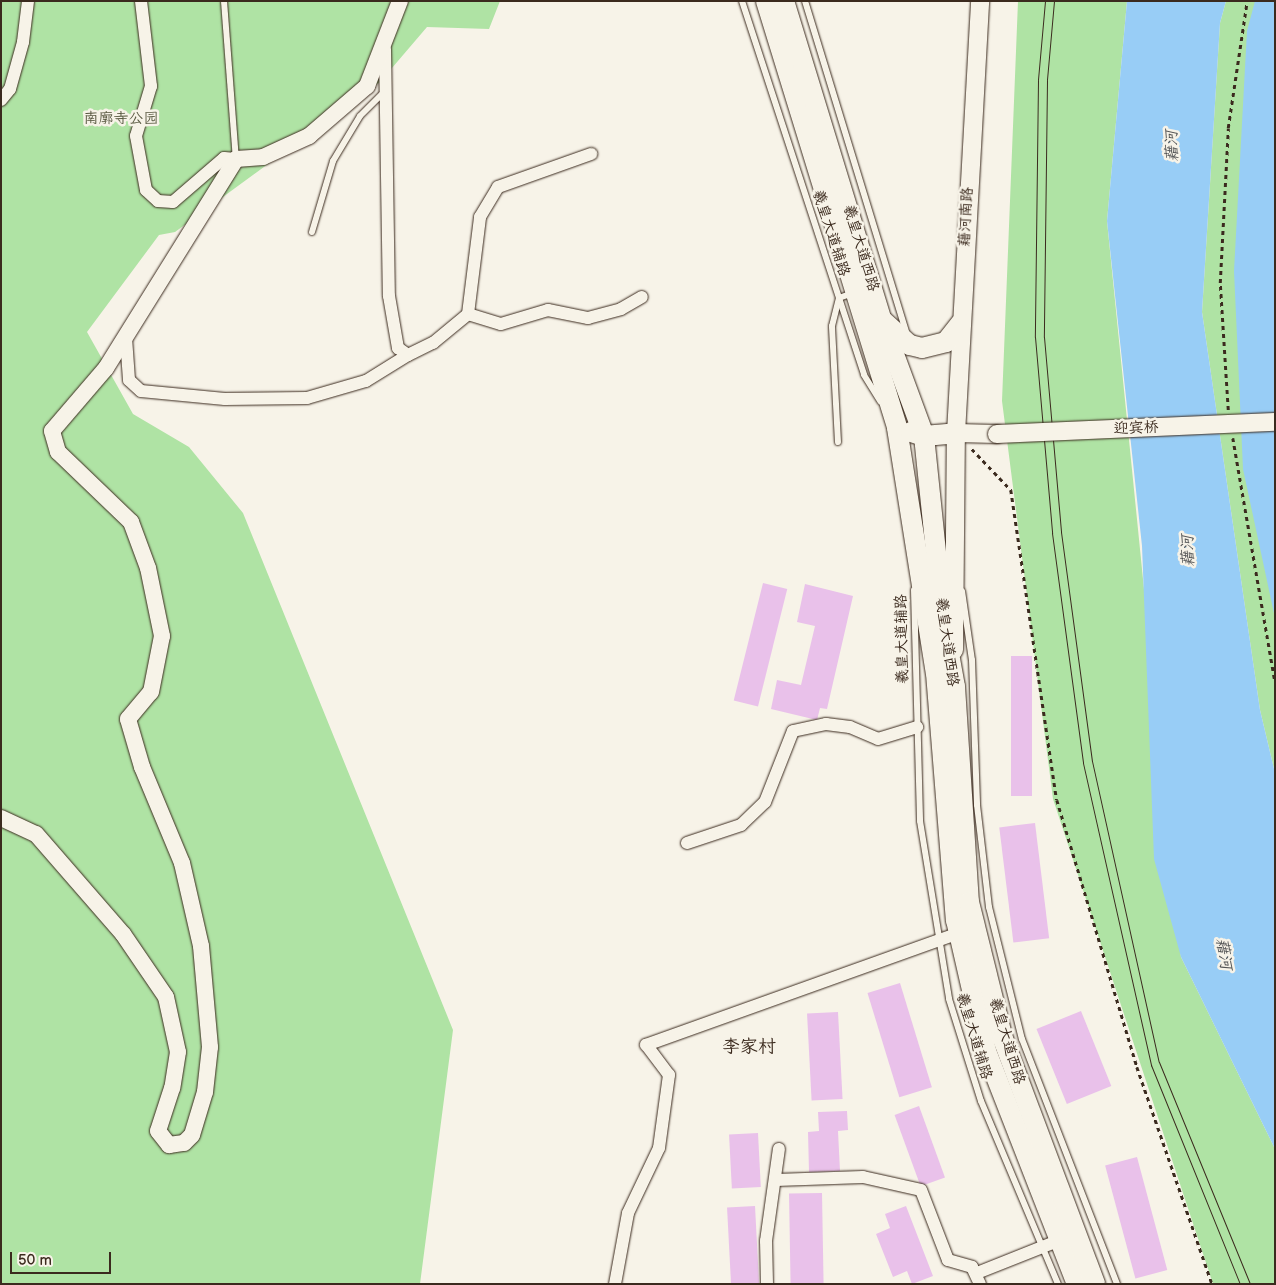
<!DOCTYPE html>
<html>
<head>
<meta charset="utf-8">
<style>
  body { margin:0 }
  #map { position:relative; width:1276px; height:1285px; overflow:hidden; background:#f7f3e8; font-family:"Balsamiq Sans","LXGW WenKai TC",sans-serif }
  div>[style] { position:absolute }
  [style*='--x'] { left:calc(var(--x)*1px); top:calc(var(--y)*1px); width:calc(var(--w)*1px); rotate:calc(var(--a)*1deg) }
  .green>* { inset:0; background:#afe3a4 }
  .water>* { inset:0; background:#98cdf6 }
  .building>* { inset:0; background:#e9c1ea; transform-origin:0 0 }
  .path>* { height:2.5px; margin-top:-1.25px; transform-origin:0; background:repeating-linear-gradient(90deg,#3b2a1e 0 4px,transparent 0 8px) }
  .roads { filter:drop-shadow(0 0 1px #3b2a1e) drop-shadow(0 0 1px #3b2a1e) }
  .service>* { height:6px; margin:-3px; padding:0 3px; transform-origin:3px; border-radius:3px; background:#f7f3e8 }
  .minor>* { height:12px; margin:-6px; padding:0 6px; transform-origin:6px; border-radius:6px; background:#f7f3e8 }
  .tertiary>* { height:16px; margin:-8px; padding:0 8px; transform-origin:8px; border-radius:8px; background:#f7f3e8 }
  .secondary>* { height:18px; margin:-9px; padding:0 9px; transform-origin:9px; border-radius:9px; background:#f7f3e8 }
  .primary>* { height:20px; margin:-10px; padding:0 10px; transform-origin:10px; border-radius:10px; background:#f7f3e8 }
  .tram>* { height:1px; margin:-0.5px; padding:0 0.5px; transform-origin:0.5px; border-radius:0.5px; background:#3b2a1e }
  .bridges { filter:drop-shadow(0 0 1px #3b2a1e) drop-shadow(0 0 1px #3b2a1e) }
  .secondary-bridge>* { height:18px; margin:-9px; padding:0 9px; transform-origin:9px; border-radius:9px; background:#f7f3e8 }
  span { translate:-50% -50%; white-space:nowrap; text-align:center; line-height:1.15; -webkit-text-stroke:5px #f7f3e8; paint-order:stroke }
  .park-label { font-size:15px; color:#585840 }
  .street-label { font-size:15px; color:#3b2a1e }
  .water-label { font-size:16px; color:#525354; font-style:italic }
  .quarter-label { font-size:18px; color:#3b2a1e }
  .frame { position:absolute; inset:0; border:2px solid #3b2a1e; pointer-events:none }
  .scale { position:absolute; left:10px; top:1252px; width:101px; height:22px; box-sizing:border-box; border:2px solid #3b2a1e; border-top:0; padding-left:6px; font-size:15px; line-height:18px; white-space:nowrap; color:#3b2a1e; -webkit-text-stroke:4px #f7f3e8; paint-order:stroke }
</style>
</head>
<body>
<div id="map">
  <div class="green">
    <div style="clip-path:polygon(1px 1px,500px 1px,489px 29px,427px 27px,380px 82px,175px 232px,159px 235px,87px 332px,133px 414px,189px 447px,243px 513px,453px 1030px,420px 1284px,1px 1284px)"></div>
    <div style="clip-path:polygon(1018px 1px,1127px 1px,1107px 221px,1181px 957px,1275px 1149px,1275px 1284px,1213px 1284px,1053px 799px,1002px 401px)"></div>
    <div style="clip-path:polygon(1226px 1px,1275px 1px,1275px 773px,1260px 710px,1202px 312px,1220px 23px)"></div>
  </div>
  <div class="water">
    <div style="clip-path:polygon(1127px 1px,1226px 1px,1220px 23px,1202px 312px,1260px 710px,1275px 773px,1275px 1149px,1181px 957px,1154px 859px,1142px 546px,1107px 221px)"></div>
    <div style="clip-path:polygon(1255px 1px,1275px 1px,1275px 618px,1243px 469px,1234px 271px,1247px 31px)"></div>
  </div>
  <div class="building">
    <div style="left:763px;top:583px;width:25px;height:121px;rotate:14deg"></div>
    <div style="clip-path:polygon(805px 584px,853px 596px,827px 709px,820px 708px,817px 720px,771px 709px,777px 680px,801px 685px,815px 626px,797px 622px)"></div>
    <div style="left:1011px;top:656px;width:21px;height:140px"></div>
    <div style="left:1035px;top:823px;width:116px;height:36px;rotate:83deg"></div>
    <div style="left:900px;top:983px;width:109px;height:34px;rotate:73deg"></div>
    <div style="left:1081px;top:1011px;width:81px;height:48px;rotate:68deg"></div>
    <div style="left:838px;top:1012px;width:87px;height:31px;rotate:87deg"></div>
    <div style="left:919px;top:1106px;width:76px;height:26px;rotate:70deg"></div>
    <div style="clip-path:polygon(847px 1111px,848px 1130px,838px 1131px,840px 1171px,809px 1172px,808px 1132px,819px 1131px,818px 1112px)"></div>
    <div style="left:758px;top:1133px;width:54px;height:29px;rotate:87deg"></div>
    <div style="left:1137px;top:1157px;width:117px;height:33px;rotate:75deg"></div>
    <div style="left:822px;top:1193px;width:91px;height:33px;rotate:89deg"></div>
    <div style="left:755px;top:1206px;width:78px;height:28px;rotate:87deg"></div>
    <div style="clip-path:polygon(906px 1206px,933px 1276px,912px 1284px,907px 1271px,893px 1277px,876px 1234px,890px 1228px,885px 1214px)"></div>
  </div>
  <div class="path">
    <div style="--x:1228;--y:410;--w:127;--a:-93.6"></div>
    <div style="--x:1220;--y:283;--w:155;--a:-87"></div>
    <div style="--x:1228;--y:128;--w:128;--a:-81.5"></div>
    <div style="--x:1233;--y:438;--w:248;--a:80.2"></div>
    <div style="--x:972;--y:449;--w:57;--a:46.4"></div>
    <div style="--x:1011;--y:490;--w:313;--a:81.6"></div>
    <div style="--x:1057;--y:800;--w:279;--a:73.3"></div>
    <div style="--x:1137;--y:1067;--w:230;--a:70.9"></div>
  </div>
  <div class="roads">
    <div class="service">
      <div style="--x:224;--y:1;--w:158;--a:85.7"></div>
      <div style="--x:742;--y:1;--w:393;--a:71.9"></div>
      <div style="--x:864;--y:375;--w:31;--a:58"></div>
      <div style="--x:805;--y:1;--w:348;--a:73"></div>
      <div style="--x:312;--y:232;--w:74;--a:-73.5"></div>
      <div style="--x:333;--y:161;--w:52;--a:-59"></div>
      <div style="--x:360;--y:116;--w:37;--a:-45"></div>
      <div style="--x:838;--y:442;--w:116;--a:-93"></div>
      <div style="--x:832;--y:326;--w:29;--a:-76"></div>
      <div style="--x:839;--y:298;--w:15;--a:-20"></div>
      <div style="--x:914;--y:590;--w:231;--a:88.5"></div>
      <div style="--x:920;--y:821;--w:180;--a:80.7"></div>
      <div style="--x:949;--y:999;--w:107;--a:72.6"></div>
      <div style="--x:981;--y:1101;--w:199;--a:67.2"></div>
      <div style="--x:962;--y:591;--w:70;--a:81.8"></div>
      <div style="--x:972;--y:660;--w:145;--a:88"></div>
      <div style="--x:977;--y:805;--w:103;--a:83.3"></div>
      <div style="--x:989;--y:907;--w:136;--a:76"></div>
      <div style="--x:1022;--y:1039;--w:263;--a:68.8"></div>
    </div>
    <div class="minor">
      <div style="--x:141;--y:1;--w:86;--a:83.3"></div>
      <div style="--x:151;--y:86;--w:52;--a:106.7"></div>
      <div style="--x:136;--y:136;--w:55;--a:79.5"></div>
      <div style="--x:146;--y:190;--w:16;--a:43"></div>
      <div style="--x:158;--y:201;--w:15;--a:4"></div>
      <div style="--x:173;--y:202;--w:67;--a:-40.8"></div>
      <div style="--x:224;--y:158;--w:12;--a:5"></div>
      <div style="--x:385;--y:49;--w:247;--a:89.1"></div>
      <div style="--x:389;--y:296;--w:53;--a:80.2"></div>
      <div style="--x:398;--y:348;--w:12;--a:35"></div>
      <div style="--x:408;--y:355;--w:28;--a:-26"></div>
      <div style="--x:433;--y:343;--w:45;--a:-39.6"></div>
      <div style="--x:468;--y:314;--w:98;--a:-82.9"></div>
      <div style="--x:480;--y:217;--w:35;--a:-59"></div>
      <div style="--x:498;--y:187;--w:99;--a:-19.5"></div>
      <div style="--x:1;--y:100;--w:14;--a:-51"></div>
      <div style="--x:10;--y:89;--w:49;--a:-74.5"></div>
      <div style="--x:23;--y:42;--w:41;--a:-83"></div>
      <div style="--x:468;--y:314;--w:34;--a:17"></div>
      <div style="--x:501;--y:324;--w:49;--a:-16.6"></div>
      <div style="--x:548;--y:310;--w:41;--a:11.3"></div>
      <div style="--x:588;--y:318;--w:34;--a:-15"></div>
      <div style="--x:621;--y:309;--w:24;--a:-30"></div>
      <div style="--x:126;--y:338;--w:42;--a:85.9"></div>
      <div style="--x:129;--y:380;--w:16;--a:43"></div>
      <div style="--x:141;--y:391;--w:84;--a:5.4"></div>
      <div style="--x:225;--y:399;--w:82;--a:-0.7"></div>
      <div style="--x:307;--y:398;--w:61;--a:-16.1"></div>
      <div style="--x:366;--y:381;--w:49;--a:-31.8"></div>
      <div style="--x:687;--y:843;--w:57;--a:-18.4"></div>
      <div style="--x:741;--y:825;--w:33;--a:-44"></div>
      <div style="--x:765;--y:802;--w:76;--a:-68.5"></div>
      <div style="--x:793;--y:731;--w:34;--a:-12"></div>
      <div style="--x:826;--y:724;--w:24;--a:7"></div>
      <div style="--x:850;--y:727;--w:30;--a:23"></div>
      <div style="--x:878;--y:739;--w:41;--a:-17.1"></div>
      <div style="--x:776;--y:1180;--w:87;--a:-2"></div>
      <div style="--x:863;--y:1177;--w:59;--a:12.6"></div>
      <div style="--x:921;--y:1190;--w:75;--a:68.9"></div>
      <div style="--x:948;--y:1260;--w:25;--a:16"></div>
      <div style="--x:972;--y:1267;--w:19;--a:65"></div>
      <div style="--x:977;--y:1273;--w:89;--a:-21.7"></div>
      <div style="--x:615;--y:1284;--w:72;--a:-79.6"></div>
      <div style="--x:628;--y:1213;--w:72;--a:-64.5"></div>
      <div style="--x:659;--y:1148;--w:74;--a:-82.2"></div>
      <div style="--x:669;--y:1075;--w:38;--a:-127"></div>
      <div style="--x:646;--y:1045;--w:332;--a:-19.7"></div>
      <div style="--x:767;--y:1284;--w:43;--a:-91.3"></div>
      <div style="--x:766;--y:1241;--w:93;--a:-82"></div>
    </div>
    <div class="tertiary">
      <div style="--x:1;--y:818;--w:38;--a:25"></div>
      <div style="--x:36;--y:834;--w:133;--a:49"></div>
      <div style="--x:123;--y:934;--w:76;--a:55.7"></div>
      <div style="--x:166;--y:997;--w:56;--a:77.7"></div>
      <div style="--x:178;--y:1052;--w:36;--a:99"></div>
      <div style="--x:172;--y:1088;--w:45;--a:108"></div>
      <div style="--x:158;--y:1131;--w:18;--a:52"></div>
      <div style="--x:169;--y:1145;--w:15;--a:-8"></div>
      <div style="--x:184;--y:1143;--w:11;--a:-45"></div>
      <div style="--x:192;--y:1135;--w:45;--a:-73.2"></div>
      <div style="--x:205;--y:1092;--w:45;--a:-83.7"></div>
      <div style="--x:210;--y:1047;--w:101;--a:-95.1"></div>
      <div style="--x:201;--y:946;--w:85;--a:-102.9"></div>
      <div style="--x:182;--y:863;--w:104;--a:-112.6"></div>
      <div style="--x:142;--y:767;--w:50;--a:-106.3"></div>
      <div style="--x:128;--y:719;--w:35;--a:-50"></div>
      <div style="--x:151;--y:692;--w:57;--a:-78.9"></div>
      <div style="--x:162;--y:636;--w:69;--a:-101.6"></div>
      <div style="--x:148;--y:568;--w:49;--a:-110.3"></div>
      <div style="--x:131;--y:522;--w:101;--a:-136.2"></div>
      <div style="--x:58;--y:452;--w:22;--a:-106"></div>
      <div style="--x:52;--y:431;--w:83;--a:-49.4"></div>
      <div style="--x:106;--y:368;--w:246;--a:-58.1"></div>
      <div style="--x:236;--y:159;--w:27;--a:-4"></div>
      <div style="--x:263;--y:157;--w:51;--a:-24.5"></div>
      <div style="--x:309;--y:136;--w:77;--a:-40.8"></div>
      <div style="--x:367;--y:86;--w:91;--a:-68.8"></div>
    </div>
    <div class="secondary">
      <div style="--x:956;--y:433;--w:41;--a:1.4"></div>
      <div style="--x:954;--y:650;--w:217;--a:-89.5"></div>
      <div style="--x:956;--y:433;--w:433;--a:-86.8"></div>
    </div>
    <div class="primary">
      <div style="--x:766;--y:1;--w:447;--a:72.9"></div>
      <div style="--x:897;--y:428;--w:248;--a:81"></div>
      <div style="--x:936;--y:673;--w:248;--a:85.4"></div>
      <div style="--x:956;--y:920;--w:134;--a:77.1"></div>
      <div style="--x:986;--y:1051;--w:250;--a:68.7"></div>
      <div style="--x:784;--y:1;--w:332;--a:73"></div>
      <div style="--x:881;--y:319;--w:125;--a:69.8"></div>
      <div style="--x:924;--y:436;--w:185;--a:84.1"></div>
      <div style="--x:943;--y:620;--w:68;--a:79.8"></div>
      <div style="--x:955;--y:687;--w:215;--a:86.3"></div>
      <div style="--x:969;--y:902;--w:141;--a:76.1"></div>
      <div style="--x:1003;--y:1039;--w:262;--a:69.4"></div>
      <div style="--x:883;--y:321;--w:36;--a:42"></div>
      <div style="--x:910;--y:345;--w:12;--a:14"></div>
      <div style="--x:922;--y:348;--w:25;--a:-14"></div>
      <div style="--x:946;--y:342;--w:24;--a:-52"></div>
      <div style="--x:911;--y:432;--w:14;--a:17"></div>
      <div style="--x:924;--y:436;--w:32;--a:-5"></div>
    </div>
  </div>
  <div class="tram">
    <div style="--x:1045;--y:1;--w:79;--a:95.1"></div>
    <div style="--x:1038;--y:80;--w:257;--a:90.7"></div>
    <div style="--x:1035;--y:337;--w:197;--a:85"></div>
    <div style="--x:1052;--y:533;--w:232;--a:82.3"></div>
    <div style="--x:1083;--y:763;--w:310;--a:77.3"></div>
    <div style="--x:1151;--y:1065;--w:236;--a:67.9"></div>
    <div style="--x:1054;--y:1;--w:79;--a:95.1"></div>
    <div style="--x:1047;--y:80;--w:257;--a:90.7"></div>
    <div style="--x:1044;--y:337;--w:196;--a:85"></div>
    <div style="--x:1061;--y:532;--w:231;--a:82.3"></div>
    <div style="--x:1092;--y:761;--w:308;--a:77.5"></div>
    <div style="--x:1159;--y:1062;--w:240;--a:67.7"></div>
  </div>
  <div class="bridges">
    <div class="secondary-bridge">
      <div style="--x:997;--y:434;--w:278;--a:-2.5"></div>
    </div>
  </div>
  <div class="park-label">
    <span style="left:121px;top:119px">南廓寺公园</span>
  </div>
  <div class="street-label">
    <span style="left:966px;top:217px;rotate:-87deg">藉河南路</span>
    <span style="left:831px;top:233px;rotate:72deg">羲皇大道辅路</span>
    <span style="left:861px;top:248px;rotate:73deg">羲皇大道西路</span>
    <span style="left:1136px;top:428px;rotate:-2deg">迎宾桥</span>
    <span style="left:902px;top:639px;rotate:-91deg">羲皇大道辅路</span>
    <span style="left:947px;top:642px;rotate:82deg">羲皇大道西路</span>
    <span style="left:974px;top:1036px;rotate:73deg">羲皇大道辅路</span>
    <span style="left:1007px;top:1041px;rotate:73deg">羲皇大道西路</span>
  </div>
  <div class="water-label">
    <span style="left:1173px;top:146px;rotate:-92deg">藉河</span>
    <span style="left:1189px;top:551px;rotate:-92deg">藉河</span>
    <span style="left:1223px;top:954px;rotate:81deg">藉河</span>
  </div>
  <div class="quarter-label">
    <span style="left:749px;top:1047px">李家村</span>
  </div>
  <div class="frame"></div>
  <div class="scale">50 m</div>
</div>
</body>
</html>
